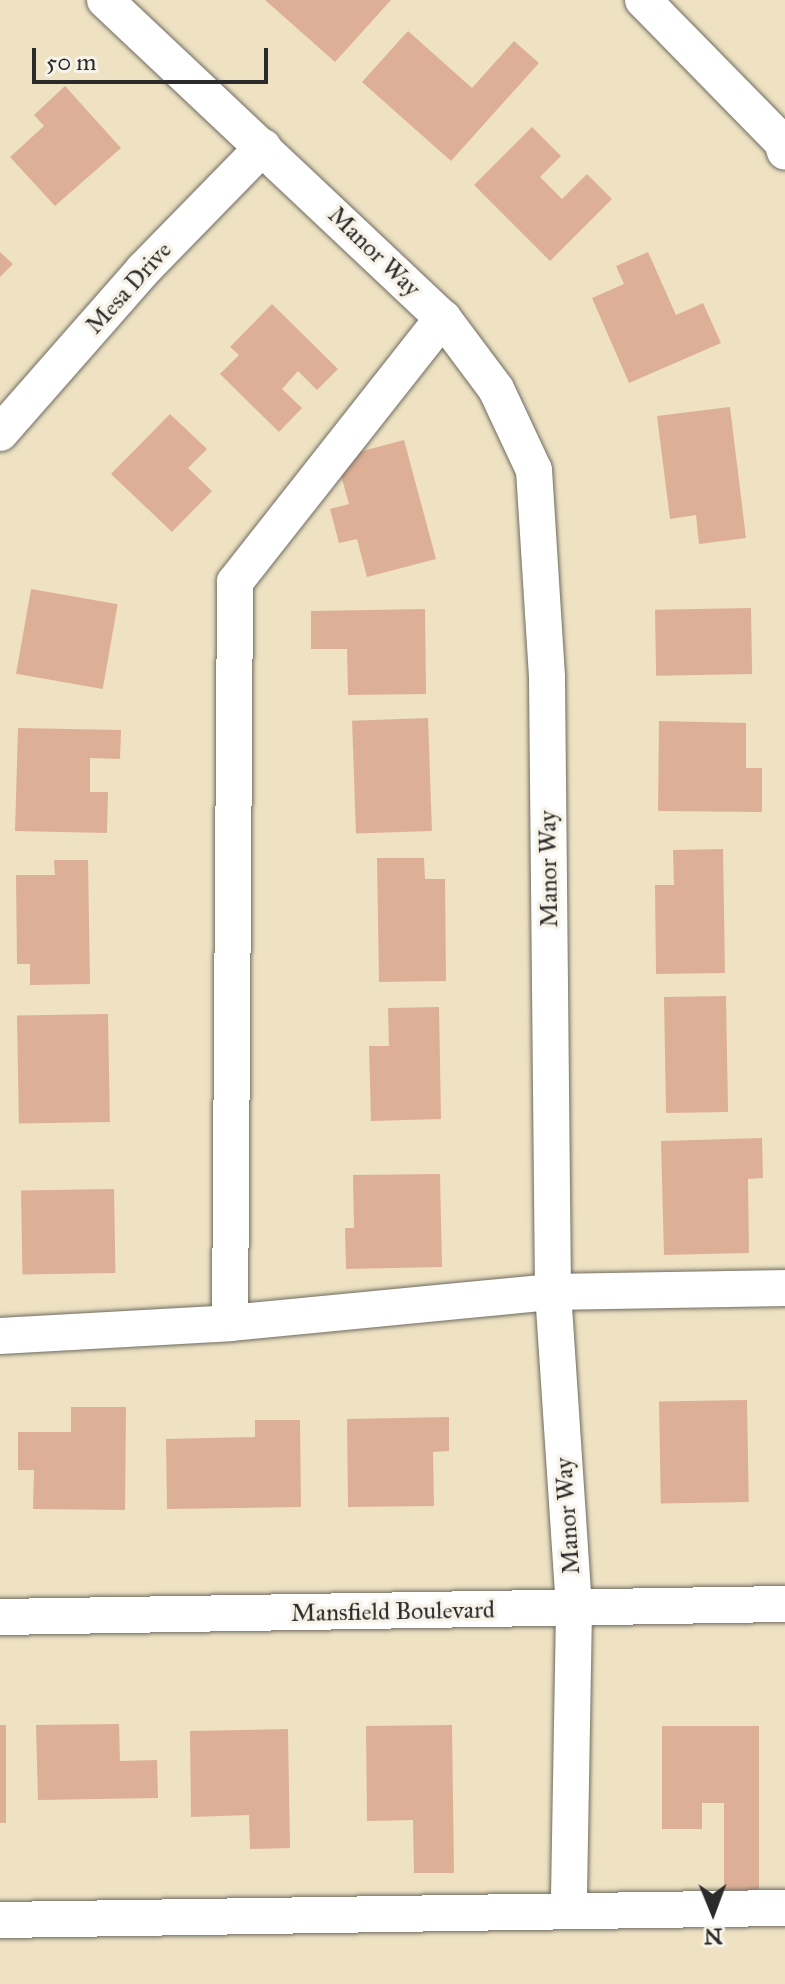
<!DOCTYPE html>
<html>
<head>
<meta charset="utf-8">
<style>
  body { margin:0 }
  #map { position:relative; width:785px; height:1984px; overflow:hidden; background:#eee2c3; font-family:"IM FELL Great Primer",serif }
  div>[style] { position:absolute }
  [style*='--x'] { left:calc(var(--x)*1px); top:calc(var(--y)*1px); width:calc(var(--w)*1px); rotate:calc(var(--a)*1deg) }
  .building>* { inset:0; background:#deaf97; transform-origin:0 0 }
  .roads { filter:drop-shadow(0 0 2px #6f6b60) drop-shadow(0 0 2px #6f6b60) }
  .minor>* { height:36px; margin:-18px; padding:0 18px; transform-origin:18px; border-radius:18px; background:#fff }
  span { translate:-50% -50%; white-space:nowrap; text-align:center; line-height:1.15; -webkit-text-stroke:7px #f7f3e8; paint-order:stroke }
  .street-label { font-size:24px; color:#2b2b2b }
  .north { position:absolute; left:673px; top:1872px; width:80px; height:80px; -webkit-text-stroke:6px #f7f3e8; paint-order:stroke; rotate:179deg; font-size:22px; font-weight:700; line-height:32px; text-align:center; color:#2b2b2b }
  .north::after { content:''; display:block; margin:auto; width:28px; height:36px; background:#2b2b2b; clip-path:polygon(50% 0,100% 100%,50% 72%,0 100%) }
  .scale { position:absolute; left:32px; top:48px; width:236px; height:36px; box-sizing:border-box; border:4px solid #2b2b2b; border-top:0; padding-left:10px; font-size:24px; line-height:28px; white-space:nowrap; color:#2b2b2b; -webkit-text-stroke:6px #f7f3e8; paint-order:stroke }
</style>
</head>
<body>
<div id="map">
  <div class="building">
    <div style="clip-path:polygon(265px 0,391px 0,335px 62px)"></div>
    <div style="clip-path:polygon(408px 31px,472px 88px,514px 41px,539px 63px,451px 161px,362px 82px)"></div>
    <div style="clip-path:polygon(65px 86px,121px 148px,55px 206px,10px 157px,44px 126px,34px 115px)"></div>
    <div style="clip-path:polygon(532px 127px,561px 156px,540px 177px,562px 199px,587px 174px,612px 199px,550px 261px,474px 185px)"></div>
    <div style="clip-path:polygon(0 252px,13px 264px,0 277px)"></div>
    <div style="clip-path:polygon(648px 252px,676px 315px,703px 303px,721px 343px,629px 383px,592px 298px,624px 284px,616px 266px)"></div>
    <div style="clip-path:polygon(272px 304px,338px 369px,317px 390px,298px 371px,282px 389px,302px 408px,279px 432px,220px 374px,239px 355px,230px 347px)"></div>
    <div style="clip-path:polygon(730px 407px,746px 538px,699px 544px,696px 515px,670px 519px,657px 416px)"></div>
    <div style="clip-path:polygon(170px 414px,207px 449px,188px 468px,212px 491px,172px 532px,111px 474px)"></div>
    <div style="clip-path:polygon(404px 440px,436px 559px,367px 577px,357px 539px,339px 543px,330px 509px,349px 504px,336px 458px)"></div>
    <div style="left:31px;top:589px;width:88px;height:86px;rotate:10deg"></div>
    <div style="left:751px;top:608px;width:66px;height:96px;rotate:89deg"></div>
    <div style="clip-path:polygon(425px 609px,426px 694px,348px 695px,347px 649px,311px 649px,311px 611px)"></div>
    <div style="left:428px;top:718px;width:113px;height:76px;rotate:88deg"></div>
    <div style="clip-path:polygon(659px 721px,746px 723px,746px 768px,762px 768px,762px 812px,658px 811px)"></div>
    <div style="clip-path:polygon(18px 728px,121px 730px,120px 759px,90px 758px,90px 792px,108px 792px,107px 833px,15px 831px)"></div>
    <div style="clip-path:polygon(723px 849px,725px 973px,656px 974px,655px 885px,674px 885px,673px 850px)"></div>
    <div style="clip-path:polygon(377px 858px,424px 858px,425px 879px,445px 879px,446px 981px,379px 982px)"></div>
    <div style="clip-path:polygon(54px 860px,88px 860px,90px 984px,30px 985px,30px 964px,17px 964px,16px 875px,55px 875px)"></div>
    <div style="left:726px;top:996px;width:116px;height:62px;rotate:89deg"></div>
    <div style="clip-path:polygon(439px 1007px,441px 1119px,371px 1121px,369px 1046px,389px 1046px,388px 1008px)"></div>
    <div style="left:108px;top:1014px;width:108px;height:91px;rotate:89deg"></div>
    <div style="clip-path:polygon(762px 1138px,763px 1178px,748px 1179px,749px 1253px,664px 1255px,661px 1141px)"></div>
    <div style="clip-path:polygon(440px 1174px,442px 1267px,346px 1269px,345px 1228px,354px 1228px,353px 1175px)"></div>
    <div style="left:114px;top:1189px;width:84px;height:93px;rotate:89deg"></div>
    <div style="left:747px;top:1400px;width:102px;height:88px;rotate:89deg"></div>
    <div style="clip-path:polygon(71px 1407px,126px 1407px,125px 1510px,33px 1509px,34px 1470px,18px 1470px,18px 1432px,71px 1432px)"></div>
    <div style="clip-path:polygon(449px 1417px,449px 1451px,433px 1452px,434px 1506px,348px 1507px,347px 1419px)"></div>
    <div style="clip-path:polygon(255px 1420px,300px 1420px,301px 1507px,167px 1509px,166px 1439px,255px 1437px)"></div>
    <div style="clip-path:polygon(119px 1724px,120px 1761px,157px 1760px,158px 1798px,38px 1800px,36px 1725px)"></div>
    <div style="left:0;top:1725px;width:6px;height:98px"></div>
    <div style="clip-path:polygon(452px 1725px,454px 1873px,414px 1873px,413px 1820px,367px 1821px,366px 1726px)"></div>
    <div style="clip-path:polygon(662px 1726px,759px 1726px,759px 1890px,724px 1890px,724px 1803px,702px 1803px,702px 1829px,662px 1829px)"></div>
    <div style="clip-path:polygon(288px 1729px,290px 1848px,250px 1849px,249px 1815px,191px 1817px,190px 1731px)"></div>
  </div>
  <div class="roads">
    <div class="minor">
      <div style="--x:105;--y:0;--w:464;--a:43.3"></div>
      <div style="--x:443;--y:318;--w:89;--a:53.3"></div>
      <div style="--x:496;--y:389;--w:89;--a:64.9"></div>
      <div style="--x:534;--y:470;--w:208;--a:86.4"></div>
      <div style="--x:547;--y:678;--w:614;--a:89.44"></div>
      <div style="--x:553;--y:1292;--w:319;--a:86.2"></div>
      <div style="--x:574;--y:1610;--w:299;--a:91"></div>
      <div style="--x:643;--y:0;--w:199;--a:45.6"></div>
      <div style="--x:782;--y:142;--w:10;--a:73"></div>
      <div style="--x:0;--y:433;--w:217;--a:-48.7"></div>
      <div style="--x:143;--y:270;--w:172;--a:-45.7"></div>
      <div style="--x:230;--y:1323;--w:741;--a:-89.61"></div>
      <div style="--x:235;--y:582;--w:336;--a:-51.8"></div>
      <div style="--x:0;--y:1336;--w:230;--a:-3.2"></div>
      <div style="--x:230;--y:1323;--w:324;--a:-5.5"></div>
      <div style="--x:553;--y:1292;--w:232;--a:-1"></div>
      <div style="--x:0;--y:1617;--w:785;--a:-0.95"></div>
      <div style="--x:0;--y:1920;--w:785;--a:-0.88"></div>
    </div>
  </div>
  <div class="street-label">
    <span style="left:374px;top:252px;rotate:44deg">Manor Way</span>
    <span style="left:129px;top:288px;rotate:-48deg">Mesa Drive</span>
    <span style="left:549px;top:869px;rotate:-91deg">Manor Way</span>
    <span style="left:568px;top:1516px;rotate:-94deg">Manor Way</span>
    <span style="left:393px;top:1612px;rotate:-1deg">Mansfield Boulevard</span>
  </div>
  <div class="north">N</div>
  <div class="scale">50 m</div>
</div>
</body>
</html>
